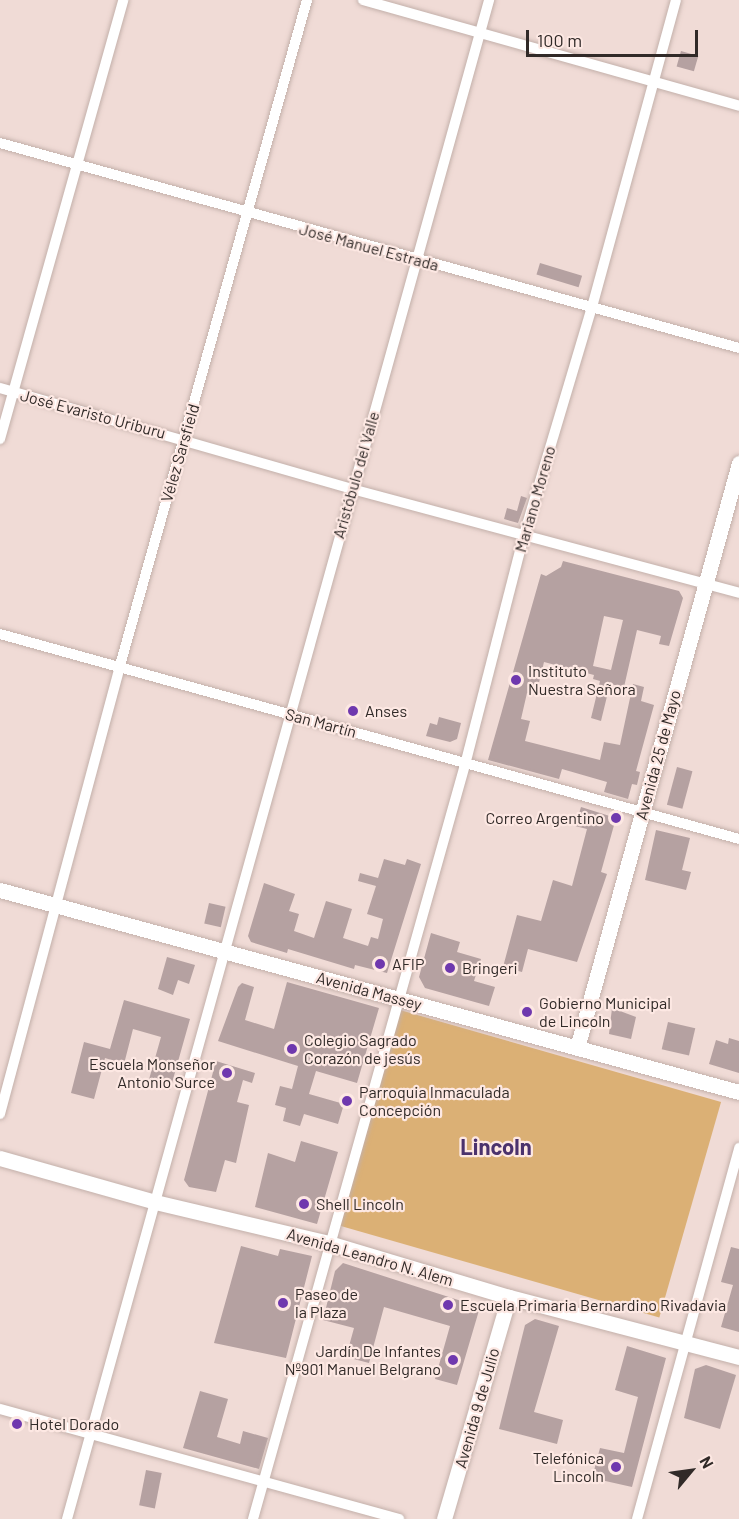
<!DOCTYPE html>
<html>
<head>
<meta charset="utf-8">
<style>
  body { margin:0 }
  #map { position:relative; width:739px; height:1519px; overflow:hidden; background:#f0dbd6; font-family:Barlow,sans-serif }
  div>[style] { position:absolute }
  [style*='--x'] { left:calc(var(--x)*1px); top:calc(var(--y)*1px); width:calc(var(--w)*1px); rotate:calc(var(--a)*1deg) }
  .green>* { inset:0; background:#dbb075; transform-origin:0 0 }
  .building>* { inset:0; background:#b5a1a1; transform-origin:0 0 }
  .roads { filter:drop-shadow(0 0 2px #c3b0aa) drop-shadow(0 0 2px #c3b0aa) }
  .street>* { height:10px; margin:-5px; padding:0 5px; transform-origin:5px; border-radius:5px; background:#fff }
  .secondary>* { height:15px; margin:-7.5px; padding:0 7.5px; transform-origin:7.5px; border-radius:7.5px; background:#fff }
  .dots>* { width:16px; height:16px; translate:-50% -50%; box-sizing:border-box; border:3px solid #fde8e3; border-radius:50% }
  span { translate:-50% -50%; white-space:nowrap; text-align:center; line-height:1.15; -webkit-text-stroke:4.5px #fde8e3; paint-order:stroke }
  .street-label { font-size:16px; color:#312a28 }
  .poi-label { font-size:16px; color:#312a28 }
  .left { translate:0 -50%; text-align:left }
  .right { translate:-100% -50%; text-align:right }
  .district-label { font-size:22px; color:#4b326d; font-weight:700 }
  .north { position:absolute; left:661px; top:1441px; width:60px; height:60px; -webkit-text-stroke:4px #fde8e3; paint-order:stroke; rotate:61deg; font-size:16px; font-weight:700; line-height:24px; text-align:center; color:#312a28 }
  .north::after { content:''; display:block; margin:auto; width:21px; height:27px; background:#312a28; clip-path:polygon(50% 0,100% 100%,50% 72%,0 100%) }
  .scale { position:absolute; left:526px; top:30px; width:172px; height:27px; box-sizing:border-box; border:3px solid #312a28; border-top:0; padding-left:8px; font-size:18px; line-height:21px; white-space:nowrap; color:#312a28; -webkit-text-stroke:4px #fde8e3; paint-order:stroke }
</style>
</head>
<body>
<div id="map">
  <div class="green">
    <div style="left:400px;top:1010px;width:334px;height:224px;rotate:16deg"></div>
  </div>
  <div class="building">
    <div style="left:681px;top:51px;width:18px;height:16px;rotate:16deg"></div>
    <div style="left:540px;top:263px;width:44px;height:12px;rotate:17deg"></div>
    <div style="clip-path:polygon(521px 496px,527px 498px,518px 523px,504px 519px,507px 508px,517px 511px)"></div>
    <div style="clip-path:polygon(evenodd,563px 561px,679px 591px,683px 598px,669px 646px,659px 644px,661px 636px,637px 630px,624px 687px,610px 684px,601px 721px,591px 718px,600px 681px,593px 679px,594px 675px,544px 662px,536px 695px,527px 693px,521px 719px,530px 721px,525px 741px,600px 760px,604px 742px,620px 745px,633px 684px,644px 687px,641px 701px,654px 705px,636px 771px,640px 772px,637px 785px,632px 784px,628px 799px,604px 792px,607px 782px,562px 769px,559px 779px,488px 760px,541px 574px,546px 576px,561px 567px,563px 561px,604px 616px,623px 620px,611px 670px,593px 666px,604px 616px)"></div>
    <div style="clip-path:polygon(439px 717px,461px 723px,457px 739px,450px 742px,426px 736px,430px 723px,437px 725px)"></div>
    <div style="left:677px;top:767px;width:16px;height:39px;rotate:15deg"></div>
    <div style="clip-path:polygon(581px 807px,616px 818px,601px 872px,607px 874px,577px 962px,528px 949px,522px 972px,503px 967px,517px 915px,541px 921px,553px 880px,572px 886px,587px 829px,575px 826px)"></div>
    <div style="clip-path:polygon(656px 830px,690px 838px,682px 870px,691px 872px,686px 890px,645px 880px)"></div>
    <div style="clip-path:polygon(384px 859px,405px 865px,407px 859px,421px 864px,387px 973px,355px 965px,354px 969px,288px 949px,287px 953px,251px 942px,248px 936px,264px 883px,295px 894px,289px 911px,299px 914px,294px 931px,314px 938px,326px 901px,352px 909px,343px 938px,368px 946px,371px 937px,378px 939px,383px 919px,367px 914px,376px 886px,358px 881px,360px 873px,378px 878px)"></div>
    <div style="left:209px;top:903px;width:17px;height:21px;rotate:13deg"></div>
    <div style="clip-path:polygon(431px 933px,460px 942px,457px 952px,481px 959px,474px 981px,495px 987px,489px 1006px,425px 988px,419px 977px)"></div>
    <div style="clip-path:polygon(167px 957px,195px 965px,189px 984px,178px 980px,173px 995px,158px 989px)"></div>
    <div style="clip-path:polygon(287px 982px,379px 1008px,357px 1083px,316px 1071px,309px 1094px,344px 1104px,338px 1124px,304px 1114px,300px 1126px,283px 1121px,286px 1108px,275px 1105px,280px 1086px,292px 1089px,298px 1066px,218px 1041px,238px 987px,242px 983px,254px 987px,245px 1020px,274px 1029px)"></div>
    <div style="clip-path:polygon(124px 1000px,190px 1019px,170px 1090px,148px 1083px,161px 1037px,133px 1029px,124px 1064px,105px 1058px,94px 1099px,71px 1093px,84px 1042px,110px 1049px)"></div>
    <div style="clip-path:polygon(612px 1008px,636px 1017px,631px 1039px,609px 1034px)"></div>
    <div style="left:668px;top:1022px;width:28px;height:28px;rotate:13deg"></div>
    <div style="clip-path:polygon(729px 1038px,739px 1041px,739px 1073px,709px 1064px,716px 1040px,728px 1044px)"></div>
    <div style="clip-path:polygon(216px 1061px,255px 1073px,252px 1083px,243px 1080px,237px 1102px,249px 1105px,236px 1163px,225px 1160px,216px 1192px,189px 1187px,184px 1180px)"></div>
    <div style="clip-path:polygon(301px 1141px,338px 1152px,317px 1224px,255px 1207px,268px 1153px,295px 1162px)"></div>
    <div style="clip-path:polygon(241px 1246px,278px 1256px,280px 1249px,312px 1256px,286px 1358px,214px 1343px)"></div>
    <div style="clip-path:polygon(731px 1247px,739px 1249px,739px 1332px,721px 1327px,733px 1285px,721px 1282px)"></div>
    <div style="clip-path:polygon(343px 1263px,480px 1307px,457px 1385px,435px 1379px,450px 1326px,384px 1307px,369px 1363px,346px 1357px,354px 1328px,323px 1320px,335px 1271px)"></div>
    <div style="clip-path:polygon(535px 1319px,559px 1326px,534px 1412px,563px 1420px,557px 1444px,499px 1429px,525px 1325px)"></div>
    <div style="clip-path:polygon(627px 1346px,666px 1358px,632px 1487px,592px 1478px,600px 1448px,624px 1453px,638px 1397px,615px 1390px)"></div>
    <div style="clip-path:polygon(706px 1365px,736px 1375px,720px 1429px,684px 1418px,695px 1369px)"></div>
    <div style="clip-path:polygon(200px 1391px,228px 1399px,217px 1437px,240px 1444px,243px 1431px,268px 1438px,259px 1469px,183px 1448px)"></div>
    <div style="left:146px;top:1470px;width:16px;height:36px;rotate:11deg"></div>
  </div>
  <div class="roads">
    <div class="street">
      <div style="--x:363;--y:0;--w:391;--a:15.7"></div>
      <div style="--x:0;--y:143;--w:767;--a:15.5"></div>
      <div style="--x:0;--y:388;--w:366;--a:16"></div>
      <div style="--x:352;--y:489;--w:401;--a:15"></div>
      <div style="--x:0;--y:439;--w:456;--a:-74.3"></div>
      <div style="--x:0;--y:634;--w:767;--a:15.5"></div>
      <div style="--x:0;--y:1114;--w:461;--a:-75"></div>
      <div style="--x:119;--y:669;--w:695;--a:-74.3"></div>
      <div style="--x:0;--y:1409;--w:414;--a:15.4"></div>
      <div style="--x:67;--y:1519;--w:1577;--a:-74.47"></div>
      <div style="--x:253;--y:1519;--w:787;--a:-74.3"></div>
      <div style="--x:466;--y:761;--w:233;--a:-75.6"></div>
      <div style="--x:524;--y:535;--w:238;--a:-73.4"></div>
      <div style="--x:592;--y:307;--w:318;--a:-74.7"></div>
      <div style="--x:637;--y:1519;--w:385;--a:-74.6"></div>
    </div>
    <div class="secondary">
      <div style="--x:0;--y:890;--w:766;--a:15.29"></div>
      <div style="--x:577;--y:1048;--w:607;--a:-74.52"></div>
      <div style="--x:0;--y:1158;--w:161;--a:15.8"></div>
      <div style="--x:155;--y:1202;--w:179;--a:13.3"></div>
      <div style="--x:329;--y:1243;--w:188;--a:16.7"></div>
      <div style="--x:509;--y:1297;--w:238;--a:14.6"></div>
      <div style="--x:444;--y:1519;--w:231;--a:-73.7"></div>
    </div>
  </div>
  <div class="dots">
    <div style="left:516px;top:680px;background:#6f38ae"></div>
    <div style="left:353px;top:711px;background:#6f38ae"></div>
    <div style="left:616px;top:818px;background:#6f38ae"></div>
    <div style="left:380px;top:964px;background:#6f38ae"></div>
    <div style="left:450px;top:968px;background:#6f38ae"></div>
    <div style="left:527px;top:1012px;background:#6f38ae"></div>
    <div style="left:292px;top:1049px;background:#6f38ae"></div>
    <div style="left:227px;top:1073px;background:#6f38ae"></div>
    <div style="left:347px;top:1101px;background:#6f38ae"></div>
    <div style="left:304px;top:1204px;background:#6f38ae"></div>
    <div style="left:283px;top:1303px;background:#6f38ae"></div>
    <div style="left:448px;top:1305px;background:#6f38ae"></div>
    <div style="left:453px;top:1360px;background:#6f38ae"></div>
    <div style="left:17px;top:1424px;background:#6f38ae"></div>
    <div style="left:616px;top:1467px;background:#6f38ae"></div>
  </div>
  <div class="street-label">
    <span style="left:369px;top:247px;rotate:15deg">José Manuel Estrada</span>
    <span style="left:93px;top:414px;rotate:15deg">José Evaristo Uriburu</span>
    <span style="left:180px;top:453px;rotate:-74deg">Vélez Sarsfield</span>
    <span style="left:356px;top:475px;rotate:-74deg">Aristóbulo del Valle</span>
    <span style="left:535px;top:499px;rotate:-74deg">Mariano Moreno</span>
    <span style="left:321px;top:723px;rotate:15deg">San Martín</span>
    <span style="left:658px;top:755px;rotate:-75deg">Avenida 25 de Mayo</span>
    <span style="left:369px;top:991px;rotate:15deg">Avenida Massey</span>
    <span style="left:370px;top:1257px;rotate:16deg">Avenida Leandro N. Alem</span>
    <span style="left:477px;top:1408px;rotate:-74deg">Avenida 9 de Julio</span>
  </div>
  <div class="poi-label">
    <span class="left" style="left:528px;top:680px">Instituto<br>Nuestra Señora</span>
    <span class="left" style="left:365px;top:711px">Anses</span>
    <span class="right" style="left:604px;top:818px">Correo Argentino</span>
    <span class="left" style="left:392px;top:964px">AFIP</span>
    <span class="left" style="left:462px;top:968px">Bringeri</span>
    <span class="left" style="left:539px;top:1012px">Gobierno Municipal<br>de Lincoln</span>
    <span class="left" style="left:304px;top:1049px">Colegio Sagrado<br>Corazón de jesús</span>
    <span class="right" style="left:215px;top:1073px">Escuela Monseñor<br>Antonio Surce</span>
    <span class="left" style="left:359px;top:1101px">Parroquia Inmaculada<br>Concepción</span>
    <span class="left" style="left:316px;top:1204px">Shell Lincoln</span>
    <span class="left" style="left:295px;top:1303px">Paseo de<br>la Plaza</span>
    <span class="left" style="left:460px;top:1305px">Escuela Primaria Bernardino Rivadavia</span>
    <span class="right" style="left:441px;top:1360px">Jardín De Infantes<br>Nº901 Manuel Belgrano</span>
    <span class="left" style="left:29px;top:1424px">Hotel Dorado</span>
    <span class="right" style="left:604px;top:1467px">Telefónica<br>Lincoln</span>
  </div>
  <div class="district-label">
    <span style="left:496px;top:1147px">Lincoln</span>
  </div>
  <div class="north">N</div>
  <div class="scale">100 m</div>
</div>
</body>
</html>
